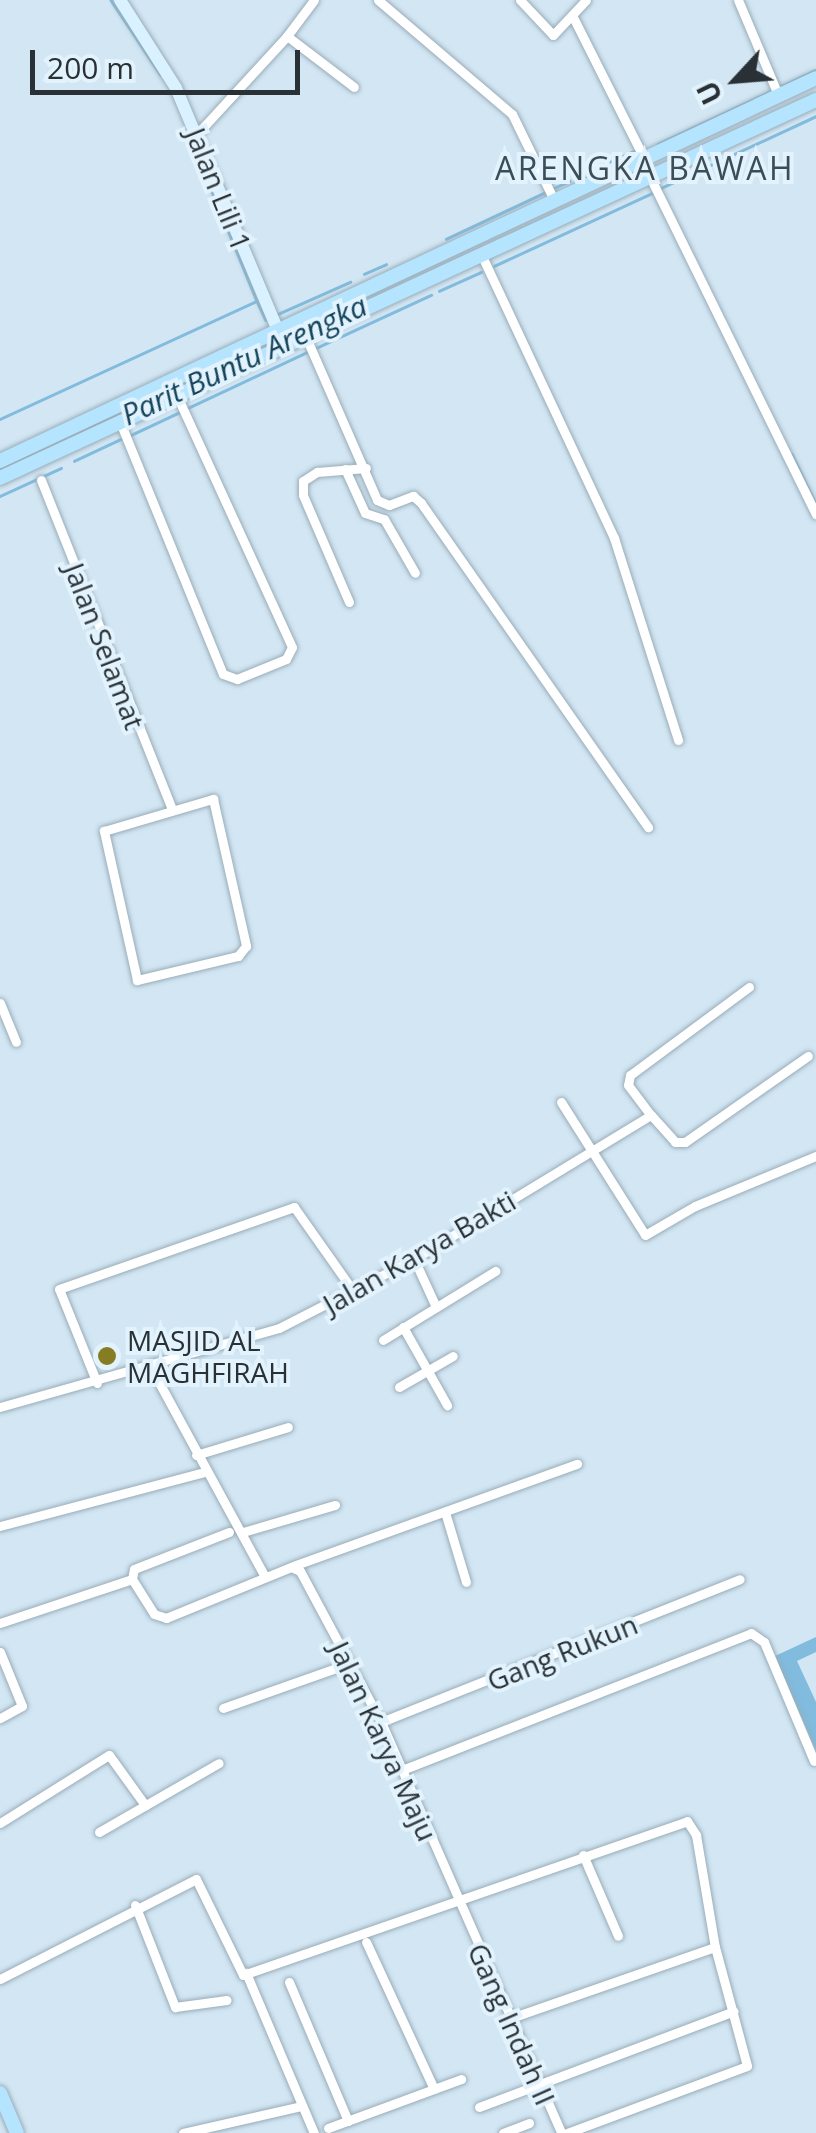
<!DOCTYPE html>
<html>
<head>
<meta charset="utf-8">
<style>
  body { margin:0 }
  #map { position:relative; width:816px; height:2133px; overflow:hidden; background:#d2e6f3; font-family:"Open Sans",sans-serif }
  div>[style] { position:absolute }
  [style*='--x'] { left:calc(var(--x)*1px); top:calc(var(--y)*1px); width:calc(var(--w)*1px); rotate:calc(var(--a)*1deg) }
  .water>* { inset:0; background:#81bbdd }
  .stream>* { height:2.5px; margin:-1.25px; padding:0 1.25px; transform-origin:1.25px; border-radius:1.25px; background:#81bbdd }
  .roads { filter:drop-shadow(0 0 2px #99acb8) drop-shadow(0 0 2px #99acb8) }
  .street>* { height:9px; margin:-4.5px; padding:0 4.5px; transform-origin:4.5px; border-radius:4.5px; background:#fff }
  .secondary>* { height:12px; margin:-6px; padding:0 6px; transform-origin:6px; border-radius:6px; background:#daf2ff }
  .primary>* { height:14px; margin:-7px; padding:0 7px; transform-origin:7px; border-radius:7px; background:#b5e4ff }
  .dots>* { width:28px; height:28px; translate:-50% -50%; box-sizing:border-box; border:5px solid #e2f3fd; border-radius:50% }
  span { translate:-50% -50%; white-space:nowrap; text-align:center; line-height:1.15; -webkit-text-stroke:8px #e2f3fd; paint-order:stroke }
  .street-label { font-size:28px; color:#293136 }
  .poi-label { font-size:28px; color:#293136 }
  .left { translate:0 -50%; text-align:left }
  .water-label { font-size:30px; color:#14435b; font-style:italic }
  .quarter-label { font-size:32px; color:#3b4d57; letter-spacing:2.5px }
  .north { position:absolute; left:686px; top:30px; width:100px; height:100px; -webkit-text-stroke:8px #e2f3fd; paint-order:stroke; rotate:244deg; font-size:28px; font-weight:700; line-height:40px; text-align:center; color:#293136 }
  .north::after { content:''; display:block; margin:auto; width:35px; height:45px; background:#293136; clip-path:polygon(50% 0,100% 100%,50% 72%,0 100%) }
  .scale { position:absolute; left:30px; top:50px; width:270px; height:45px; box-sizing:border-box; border:5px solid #293136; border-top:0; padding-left:12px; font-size:30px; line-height:35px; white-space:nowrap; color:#293136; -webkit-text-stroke:8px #e2f3fd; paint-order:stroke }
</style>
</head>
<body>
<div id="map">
  <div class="water">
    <div style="clip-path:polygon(816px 1637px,816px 1652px,797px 1661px,816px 1702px,816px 1751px,775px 1656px)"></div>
  </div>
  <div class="stream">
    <div style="--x:111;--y:0;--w:89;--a:56.5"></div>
    <div style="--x:658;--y:144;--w:174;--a:-25.1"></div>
    <div style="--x:594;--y:169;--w:46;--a:-24.3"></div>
    <div style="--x:210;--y:186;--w:122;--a:67.8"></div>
    <div style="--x:554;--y:188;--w:17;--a:-24"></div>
    <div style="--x:659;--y:189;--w:173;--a:-24.9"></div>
    <div style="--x:446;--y:239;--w:110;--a:-25.2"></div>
    <div style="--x:494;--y:266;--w:174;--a:-24.8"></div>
    <div style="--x:364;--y:274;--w:24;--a:-24"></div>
    <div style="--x:439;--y:291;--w:46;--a:-24.3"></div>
    <div style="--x:278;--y:314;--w:79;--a:-24"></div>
    <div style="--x:314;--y:349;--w:129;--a:-24.8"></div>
    <div style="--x:188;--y:408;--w:132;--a:-25.2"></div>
    <div style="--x:0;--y:419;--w:283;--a:-24.7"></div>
    <div style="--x:257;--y:301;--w:21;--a:65"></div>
    <div style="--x:129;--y:436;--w:56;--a:-25.2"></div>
    <div style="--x:792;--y:454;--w:55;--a:64.4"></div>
    <div style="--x:74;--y:461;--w:52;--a:-25.1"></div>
    <div style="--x:0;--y:496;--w:67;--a:-24.7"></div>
  </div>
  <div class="roads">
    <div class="street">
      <div style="--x:314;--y:0;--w:45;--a:126.9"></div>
      <div style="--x:287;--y:36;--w:84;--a:37.3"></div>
      <div style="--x:378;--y:0;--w:176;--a:40.4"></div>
      <div style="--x:512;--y:114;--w:98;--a:64"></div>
      <div style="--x:520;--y:0;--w:48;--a:46.7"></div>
      <div style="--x:553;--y:35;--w:48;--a:-46.7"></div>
      <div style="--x:738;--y:0;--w:105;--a:67.1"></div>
      <div style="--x:574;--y:19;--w:156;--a:63.3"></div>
      <div style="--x:197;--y:134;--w:133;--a:-47.4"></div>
      <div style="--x:650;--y:177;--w:376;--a:63.8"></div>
      <div style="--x:481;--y:254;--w:314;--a:64.9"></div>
      <div style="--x:614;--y:538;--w:212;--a:72.4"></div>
      <div style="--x:305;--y:335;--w:180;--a:66.4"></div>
      <div style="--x:377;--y:500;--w:13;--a:23"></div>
      <div style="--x:389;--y:505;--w:26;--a:-21"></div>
      <div style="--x:413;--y:496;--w:11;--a:41"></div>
      <div style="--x:421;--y:503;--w:396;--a:55"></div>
      <div style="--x:120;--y:422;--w:272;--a:67.8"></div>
      <div style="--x:223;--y:674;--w:15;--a:20"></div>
      <div style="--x:237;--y:679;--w:53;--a:-22.2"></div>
      <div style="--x:286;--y:659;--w:13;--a:-63"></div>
      <div style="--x:292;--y:647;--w:276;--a:-114.6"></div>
      <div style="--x:345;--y:469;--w:48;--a:65.6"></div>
      <div style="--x:365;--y:513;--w:20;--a:18"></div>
      <div style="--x:384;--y:519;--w:62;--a:60.1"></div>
      <div style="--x:41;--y:480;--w:355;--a:68.3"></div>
      <div style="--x:349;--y:602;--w:116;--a:-113.3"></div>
      <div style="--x:303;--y:495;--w:14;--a:-90"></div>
      <div style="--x:303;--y:481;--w:17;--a:-33"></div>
      <div style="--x:317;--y:472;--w:49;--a:-4.7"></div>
      <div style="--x:213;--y:799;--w:151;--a:77.3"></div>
      <div style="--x:246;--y:946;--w:13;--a:129"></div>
      <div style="--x:238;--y:956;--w:104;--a:166.6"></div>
      <div style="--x:137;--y:980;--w:153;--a:-102.5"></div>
      <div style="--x:104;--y:831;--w:114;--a:-16.4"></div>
      <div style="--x:749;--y:987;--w:148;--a:143.5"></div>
      <div style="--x:630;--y:1075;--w:10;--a:101"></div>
      <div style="--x:628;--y:1085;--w:38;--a:53"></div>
      <div style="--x:651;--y:1115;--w:36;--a:48"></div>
      <div style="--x:675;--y:1142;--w:10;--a:0"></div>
      <div style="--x:685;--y:1142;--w:150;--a:-35"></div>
      <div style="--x:0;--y:1003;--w:42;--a:67.7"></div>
      <div style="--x:561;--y:1102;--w:157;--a:57.7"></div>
      <div style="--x:645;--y:1235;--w:58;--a:-30.1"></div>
      <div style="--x:695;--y:1206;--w:131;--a:-22.5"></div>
      <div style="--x:414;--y:1259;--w:53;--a:65.4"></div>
      <div style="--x:403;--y:1327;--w:90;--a:60.6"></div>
      <div style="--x:383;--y:1340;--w:132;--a:-31.6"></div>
      <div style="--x:150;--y:1366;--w:240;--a:61.4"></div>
      <div style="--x:97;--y:1383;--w:101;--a:-112"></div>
      <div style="--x:59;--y:1289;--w:249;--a:-19.2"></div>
      <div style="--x:294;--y:1207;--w:104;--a:54.8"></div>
      <div style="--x:399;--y:1387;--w:62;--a:-29.9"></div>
      <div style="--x:0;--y:1407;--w:290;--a:-15.8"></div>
      <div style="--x:279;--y:1328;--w:152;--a:-27.1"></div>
      <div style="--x:414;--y:1259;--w:277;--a:-31.3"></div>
      <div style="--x:196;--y:1455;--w:96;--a:-16.9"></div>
      <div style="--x:445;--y:1512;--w:73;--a:73.3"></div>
      <div style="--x:0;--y:1526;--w:212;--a:-14.8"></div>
      <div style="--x:243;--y:1532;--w:96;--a:-16.4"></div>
      <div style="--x:293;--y:1566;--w:302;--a:-19.8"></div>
      <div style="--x:132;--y:1579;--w:10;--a:-79"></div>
      <div style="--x:134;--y:1569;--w:102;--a:-21.3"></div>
      <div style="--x:0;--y:1623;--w:139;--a:-18.4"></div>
      <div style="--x:132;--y:1579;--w:41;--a:57.8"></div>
      <div style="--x:154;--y:1614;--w:13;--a:18"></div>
      <div style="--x:166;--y:1618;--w:135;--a:-22.2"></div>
      <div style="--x:291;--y:1567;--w:10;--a:24"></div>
      <div style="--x:300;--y:1571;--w:171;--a:61.8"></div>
      <div style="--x:381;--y:1722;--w:449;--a:66.3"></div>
      <div style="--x:0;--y:1652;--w:58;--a:67.8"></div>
      <div style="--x:22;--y:1706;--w:25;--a:151"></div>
      <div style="--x:223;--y:1708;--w:135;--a:-19.5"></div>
      <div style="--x:381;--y:1722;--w:386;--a:-21.7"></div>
      <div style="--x:402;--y:1770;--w:375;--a:-21.4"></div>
      <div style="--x:751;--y:1633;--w:16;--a:35"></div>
      <div style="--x:764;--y:1642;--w:129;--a:67.2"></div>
      <div style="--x:0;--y:1823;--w:128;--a:-32"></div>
      <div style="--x:109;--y:1755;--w:62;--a:54.2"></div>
      <div style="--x:99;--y:1832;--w:138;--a:-29.9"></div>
      <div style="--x:583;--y:1855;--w:88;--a:66.6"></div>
      <div style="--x:135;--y:1905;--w:110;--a:68.6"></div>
      <div style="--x:175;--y:2007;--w:52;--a:-7.7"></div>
      <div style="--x:246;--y:1973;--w:174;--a:67"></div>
      <div style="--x:0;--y:1979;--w:220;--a:-27"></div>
      <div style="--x:196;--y:1879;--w:107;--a:63.9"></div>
      <div style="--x:243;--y:1975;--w:470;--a:-19.1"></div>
      <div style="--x:687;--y:1821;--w:17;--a:57"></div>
      <div style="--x:696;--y:1835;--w:114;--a:80.4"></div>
      <div style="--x:715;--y:1947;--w:123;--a:74.9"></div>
      <div style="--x:747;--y:2066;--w:192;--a:159.6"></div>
      <div style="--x:289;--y:1982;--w:151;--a:67"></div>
      <div style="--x:508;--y:2019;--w:219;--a:-19.2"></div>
      <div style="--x:434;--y:2089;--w:29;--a:-20"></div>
      <div style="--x:479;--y:2107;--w:272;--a:-20.6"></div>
      <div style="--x:328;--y:2128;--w:113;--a:-20.2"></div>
      <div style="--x:434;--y:2089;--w:162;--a:-114.8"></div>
      <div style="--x:183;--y:2133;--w:122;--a:-12.8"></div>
      <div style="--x:503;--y:2133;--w:28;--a:-21"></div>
    </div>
    <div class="secondary">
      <div style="--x:120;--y:0;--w:104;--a:57.5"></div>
      <div style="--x:176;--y:88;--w:264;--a:67.2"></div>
    </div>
    <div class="primary">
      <div style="--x:0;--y:461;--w:901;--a:-25.14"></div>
      <div style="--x:0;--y:478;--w:899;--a:-24.86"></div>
      <div style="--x:0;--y:2093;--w:43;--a:67"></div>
    </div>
  </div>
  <div class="dots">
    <div style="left:107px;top:1356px;background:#857c23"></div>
  </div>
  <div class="street-label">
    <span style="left:219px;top:189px;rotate:68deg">Jalan Lili 1</span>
    <span style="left:105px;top:646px;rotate:69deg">Jalan Selamat</span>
    <span style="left:419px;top:1252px;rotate:-30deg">Jalan Karya Bakti</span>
    <span style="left:562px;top:1652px;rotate:-22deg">Gang Rukun</span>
    <span style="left:384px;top:1741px;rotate:65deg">Jalan Karya Maju</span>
    <span style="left:512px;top:2024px;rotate:66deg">Gang Indah II</span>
  </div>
  <div class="poi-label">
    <span class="left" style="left:127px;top:1356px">MASJID AL<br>MAGHFIRAH</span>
  </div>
  <div class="water-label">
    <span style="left:244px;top:360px;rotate:-25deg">Parit Buntu Arengka</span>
  </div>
  <div class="quarter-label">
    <span style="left:645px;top:168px">ARENGKA BAWAH</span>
  </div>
  <div class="north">U</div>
  <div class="scale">200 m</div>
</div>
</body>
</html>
